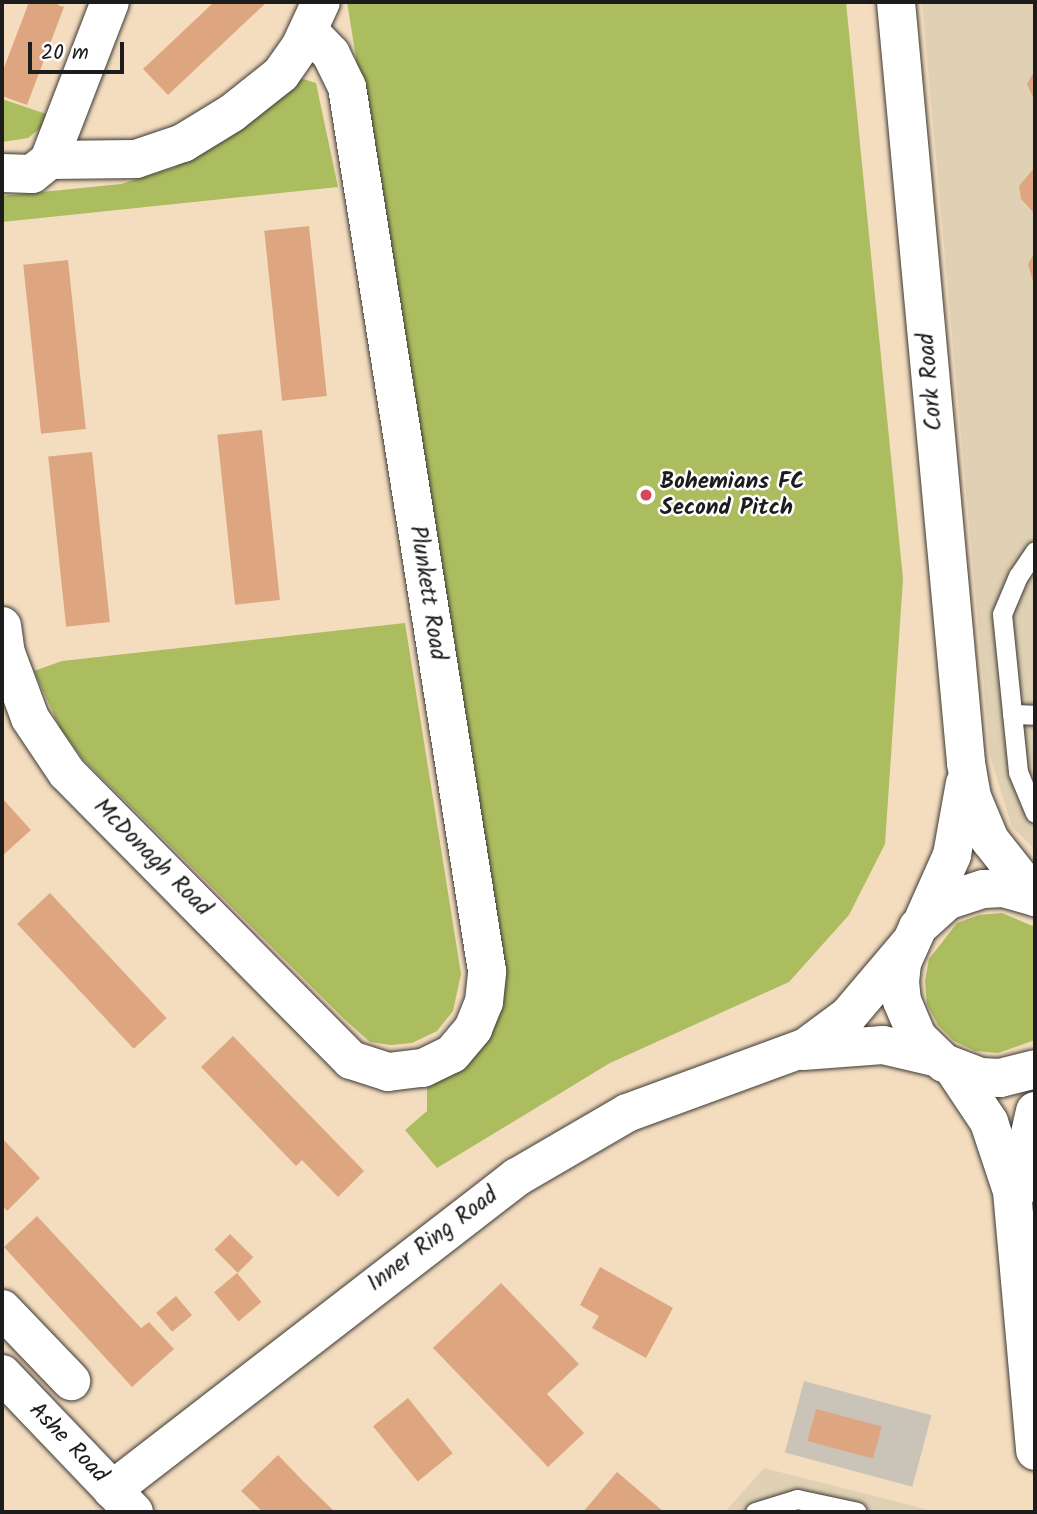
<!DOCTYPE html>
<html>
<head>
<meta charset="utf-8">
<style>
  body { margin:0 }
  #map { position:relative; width:1037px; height:1514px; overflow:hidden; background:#f4ddbf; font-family:Kalam,sans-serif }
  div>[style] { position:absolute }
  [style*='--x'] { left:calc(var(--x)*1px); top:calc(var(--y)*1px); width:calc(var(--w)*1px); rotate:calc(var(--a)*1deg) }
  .built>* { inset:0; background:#e0d1b4 }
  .industrial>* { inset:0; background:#c9c3b8; transform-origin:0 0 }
  .green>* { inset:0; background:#acbd60 }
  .building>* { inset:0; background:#dda681; transform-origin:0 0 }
  .roads { filter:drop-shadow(0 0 2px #3c3934) drop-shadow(0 0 2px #3c3934) }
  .lane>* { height:19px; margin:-9.5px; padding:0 9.5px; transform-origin:9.5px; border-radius:9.5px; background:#fff }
  .street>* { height:38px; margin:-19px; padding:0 19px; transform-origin:19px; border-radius:19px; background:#fff }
  .secondary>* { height:38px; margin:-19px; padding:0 19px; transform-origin:19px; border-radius:19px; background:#fff }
  .dots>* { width:19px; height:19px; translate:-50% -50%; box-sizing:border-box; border:4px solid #fff; border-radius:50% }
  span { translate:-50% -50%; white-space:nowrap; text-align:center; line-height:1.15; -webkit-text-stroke:5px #fff; paint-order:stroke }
  .street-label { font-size:23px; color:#1c1c1c }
  .poi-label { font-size:23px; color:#1c1c1c; font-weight:700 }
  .left { translate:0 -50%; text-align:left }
  .frame { position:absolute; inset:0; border:4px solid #1c1c1c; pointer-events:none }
  .scale { position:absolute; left:28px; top:42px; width:96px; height:32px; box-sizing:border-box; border:4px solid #1c1c1c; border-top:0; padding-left:9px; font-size:21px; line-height:24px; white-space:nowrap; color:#1c1c1c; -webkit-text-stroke:5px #fff; paint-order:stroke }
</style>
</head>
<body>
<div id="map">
  <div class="built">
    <div style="clip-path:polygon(922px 2px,1035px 2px,1035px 849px,1012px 827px,990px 756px)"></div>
    <div style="clip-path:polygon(764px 1468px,937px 1512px,725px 1512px)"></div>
  </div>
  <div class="industrial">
    <div style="left:804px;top:1381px;width:132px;height:74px;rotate:15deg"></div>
  </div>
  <div class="green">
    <div style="clip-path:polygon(347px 2px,846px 2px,903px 579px,885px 844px,849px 915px,789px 982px,610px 1063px,437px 1168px,405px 1130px,427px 1111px,427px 1081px,504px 971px)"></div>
    <div style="clip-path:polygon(300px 78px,316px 83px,338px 187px,2px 222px,2px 196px,121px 184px,173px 168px,226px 140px)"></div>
    <div style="clip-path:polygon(2px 99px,55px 117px,28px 138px,2px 142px)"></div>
    <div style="clip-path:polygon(405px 623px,461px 974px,453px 1011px,437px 1031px,412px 1043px,391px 1045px,370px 1042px,344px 1019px,83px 759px,60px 728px,34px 671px,62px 661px)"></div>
    <div style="clip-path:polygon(1002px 913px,1035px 927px,1035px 1040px,998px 1053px,975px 1051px,954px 1041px,938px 1025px,927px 1004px,925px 981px,929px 959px,957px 923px,979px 915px)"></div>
  </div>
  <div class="building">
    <div style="clip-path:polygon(29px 2px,59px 2px,58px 5px,64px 7px,27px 105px,2px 96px,2px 73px)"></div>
    <div style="clip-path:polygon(214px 2px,267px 2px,168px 95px,143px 69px)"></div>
    <div style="clip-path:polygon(1035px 70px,1035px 102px,1027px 84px)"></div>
    <div style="clip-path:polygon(1035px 167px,1035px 214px,1021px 199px,1019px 186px)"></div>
    <div style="left:309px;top:226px;width:171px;height:45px;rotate:84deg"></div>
    <div style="clip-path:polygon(1035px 252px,1035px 288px,1028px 264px)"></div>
    <div style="left:68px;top:260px;width:170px;height:45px;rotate:84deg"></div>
    <div style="left:262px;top:430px;width:171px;height:45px;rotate:84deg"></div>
    <div style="left:92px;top:452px;width:171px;height:44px;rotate:84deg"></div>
    <div style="clip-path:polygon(2px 798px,31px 830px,2px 856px)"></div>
    <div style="left:50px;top:893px;width:171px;height:45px;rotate:47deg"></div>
    <div style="clip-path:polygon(233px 1036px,364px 1171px,338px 1197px,302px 1160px,296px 1166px,201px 1067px)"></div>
    <div style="clip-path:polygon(2px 1138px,40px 1178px,7px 1211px,2px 1205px)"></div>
    <div style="clip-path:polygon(37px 1216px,141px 1328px,149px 1322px,174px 1349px,132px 1387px,4px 1247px)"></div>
    <div style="left:230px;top:1234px;width:33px;height:22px;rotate:45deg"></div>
    <div style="clip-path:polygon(600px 1267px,673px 1308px,646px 1358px,592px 1328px,599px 1316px,580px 1305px)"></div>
    <div style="left:237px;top:1273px;width:38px;height:30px;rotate:50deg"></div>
    <div style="clip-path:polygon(501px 1283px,579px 1364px,547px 1394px,584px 1433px,548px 1467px,433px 1348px)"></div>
    <div style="left:176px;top:1296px;width:25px;height:26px;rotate:50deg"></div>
    <div style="left:408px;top:1398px;width:71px;height:45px;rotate:51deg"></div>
    <div style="left:816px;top:1409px;width:68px;height:33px;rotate:15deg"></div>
    <div style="clip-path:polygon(278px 1455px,303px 1481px,335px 1512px,263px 1512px,241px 1491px)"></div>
    <div style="clip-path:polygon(617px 1472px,664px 1512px,583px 1512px)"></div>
  </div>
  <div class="roads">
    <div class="lane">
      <div style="--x:1035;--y:551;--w:30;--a:124"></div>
      <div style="--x:1018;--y:576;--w:41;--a:112.8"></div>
      <div style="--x:1002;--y:614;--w:159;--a:84.2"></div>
      <div style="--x:1018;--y:772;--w:44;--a:67.5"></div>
      <div style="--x:1012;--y:714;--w:23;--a:2"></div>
      <div style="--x:755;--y:1512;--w:44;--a:-17.2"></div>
      <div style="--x:797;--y:1499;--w:61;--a:12.2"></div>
    </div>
    <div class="street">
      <div style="--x:49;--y:160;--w:169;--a:-68.9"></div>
      <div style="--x:2;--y:173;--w:30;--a:2"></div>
      <div style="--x:32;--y:174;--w:22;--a:-39"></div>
      <div style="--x:49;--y:160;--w:87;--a:-0.7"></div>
      <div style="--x:136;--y:159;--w:50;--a:-18.8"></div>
      <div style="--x:183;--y:143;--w:57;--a:-31.5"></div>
      <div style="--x:232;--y:113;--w:63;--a:-38.5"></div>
      <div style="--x:281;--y:74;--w:35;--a:-55"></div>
      <div style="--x:301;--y:45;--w:47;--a:-65.1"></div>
      <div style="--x:2;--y:626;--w:27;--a:82"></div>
      <div style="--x:6;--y:653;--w:69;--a:69.7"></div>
      <div style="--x:30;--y:718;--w:66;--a:56.1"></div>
      <div style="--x:67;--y:773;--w:404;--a:45.3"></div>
      <div style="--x:351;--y:1060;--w:39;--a:18"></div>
      <div style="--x:388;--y:1072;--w:35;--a:-7"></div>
      <div style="--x:423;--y:1068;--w:32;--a:-26"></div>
      <div style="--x:452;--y:1054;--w:33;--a:-50"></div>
      <div style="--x:473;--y:1029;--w:29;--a:-68"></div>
      <div style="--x:484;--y:1002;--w:31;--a:-84"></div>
      <div style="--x:487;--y:971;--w:895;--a:-99"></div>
      <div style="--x:347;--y:87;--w:37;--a:-116"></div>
      <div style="--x:331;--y:54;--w:32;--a:-134"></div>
      <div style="--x:2;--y:1309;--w:100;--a:46.2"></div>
    </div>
    <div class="secondary">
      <div style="--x:896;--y:2;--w:764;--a:84.74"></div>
      <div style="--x:966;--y:763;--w:35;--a:80"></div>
      <div style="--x:972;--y:797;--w:47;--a:67.3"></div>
      <div style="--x:990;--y:840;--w:73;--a:51.7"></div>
      <div style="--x:1035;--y:897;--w:32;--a:-164"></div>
      <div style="--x:1004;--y:888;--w:21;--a:177"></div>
      <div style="--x:983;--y:889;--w:38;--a:162"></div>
      <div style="--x:947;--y:901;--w:39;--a:138"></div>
      <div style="--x:918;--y:927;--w:39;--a:114"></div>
      <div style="--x:902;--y:963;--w:19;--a:96"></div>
      <div style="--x:900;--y:982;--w:19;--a:84"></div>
      <div style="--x:902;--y:1001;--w:39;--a:67"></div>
      <div style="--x:917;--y:1037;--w:37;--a:44"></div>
      <div style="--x:944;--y:1063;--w:39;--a:21"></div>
      <div style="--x:980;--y:1077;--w:20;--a:3"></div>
      <div style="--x:1000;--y:1078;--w:36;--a:-14"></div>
      <div style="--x:924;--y:918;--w:69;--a:-66"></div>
      <div style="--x:952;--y:855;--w:73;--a:-79.8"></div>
      <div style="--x:803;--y:1051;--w:80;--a:-4.3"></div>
      <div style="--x:883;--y:1045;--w:57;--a:13.3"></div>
      <div style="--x:953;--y:1068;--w:65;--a:56.3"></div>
      <div style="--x:989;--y:1122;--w:73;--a:71.6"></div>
      <div style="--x:1012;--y:1191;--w:261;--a:84.9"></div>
      <div style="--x:1017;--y:1191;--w:82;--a:-77.3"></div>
      <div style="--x:2;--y:1374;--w:191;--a:46.3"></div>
      <div style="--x:112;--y:1490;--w:512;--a:-37.7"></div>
      <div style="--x:517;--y:1177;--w:127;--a:-30.2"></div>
      <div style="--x:627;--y:1113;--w:191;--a:-20.2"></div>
      <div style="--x:806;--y:1047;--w:52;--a:-36.4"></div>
      <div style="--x:848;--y:1016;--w:94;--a:-49.7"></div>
    </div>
  </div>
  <div class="dots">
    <div style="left:646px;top:495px;background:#d1495b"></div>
  </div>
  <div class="street-label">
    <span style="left:931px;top:382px;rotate:-95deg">Cork Road</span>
    <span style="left:427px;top:593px;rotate:81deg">Plunkett Road</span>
    <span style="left:152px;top:858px;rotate:45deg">McDonagh Road</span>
    <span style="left:433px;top:1240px;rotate:-37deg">Inner Ring Road</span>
    <span style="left:68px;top:1443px;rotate:46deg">Ashe Road</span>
  </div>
  <div class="poi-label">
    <span class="left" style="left:660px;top:495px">Bohemians FC<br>Second Pitch</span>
  </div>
  <div class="frame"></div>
  <div class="scale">20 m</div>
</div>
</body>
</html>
